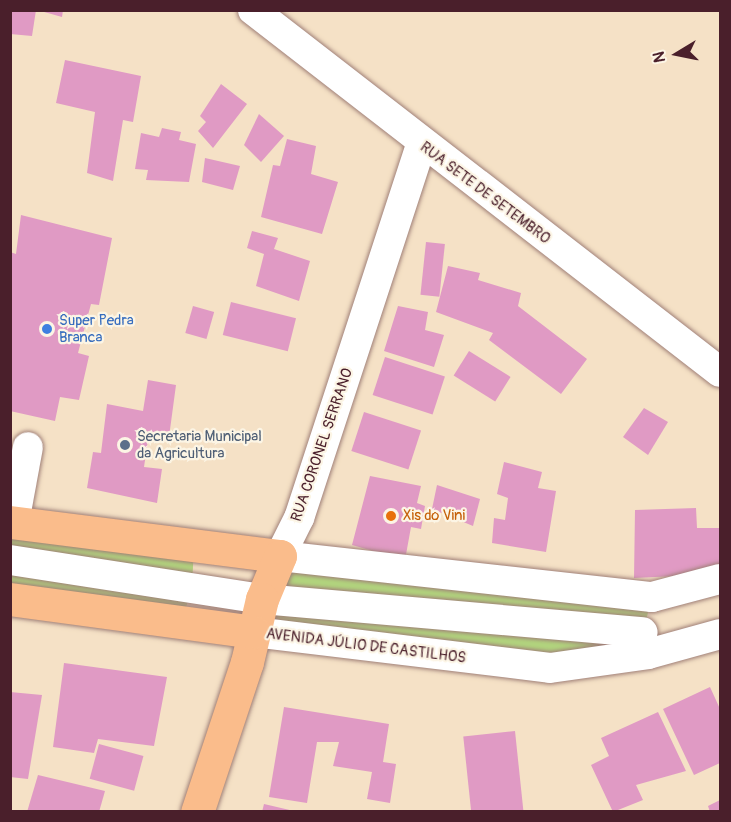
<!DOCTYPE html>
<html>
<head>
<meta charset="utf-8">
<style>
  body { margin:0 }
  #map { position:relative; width:731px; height:822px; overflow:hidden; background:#f5e1c6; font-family:Pangolin,sans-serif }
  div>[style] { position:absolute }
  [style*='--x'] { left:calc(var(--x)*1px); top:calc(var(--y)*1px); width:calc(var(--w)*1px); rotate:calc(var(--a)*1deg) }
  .green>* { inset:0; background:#b2d57e }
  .building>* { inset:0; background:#e09ac4; transform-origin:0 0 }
  .roads { filter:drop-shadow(0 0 2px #a08078) drop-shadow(0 0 2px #a08078) }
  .minor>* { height:30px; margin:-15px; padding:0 15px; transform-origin:15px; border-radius:15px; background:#fff }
  .major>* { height:33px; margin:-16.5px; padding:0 16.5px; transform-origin:16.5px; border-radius:16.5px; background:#fabc8b }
  .dots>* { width:16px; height:16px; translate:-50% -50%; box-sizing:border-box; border:3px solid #fcf5e5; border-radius:50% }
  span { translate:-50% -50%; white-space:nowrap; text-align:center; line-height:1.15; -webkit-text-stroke:4.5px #fcf5e5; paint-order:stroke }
  .street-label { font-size:15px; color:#4a1f2b }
  .shop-label { font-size:15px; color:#366cbe }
  .left { translate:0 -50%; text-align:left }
  .service-label { font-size:15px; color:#4e5e75 }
  .food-label { font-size:15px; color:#c56008 }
  .frame { position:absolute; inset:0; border:12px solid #4a1f2b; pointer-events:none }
  .north { position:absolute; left:647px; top:24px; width:60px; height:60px; -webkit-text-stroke:4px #fcf5e5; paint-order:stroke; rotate:260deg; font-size:16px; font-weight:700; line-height:24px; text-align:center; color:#4a1f2b }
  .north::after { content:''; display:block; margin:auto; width:21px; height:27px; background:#4a1f2b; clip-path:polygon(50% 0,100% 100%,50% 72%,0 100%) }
</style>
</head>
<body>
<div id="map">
  <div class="green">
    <div style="clip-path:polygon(10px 522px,194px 544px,192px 588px,181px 623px,11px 599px)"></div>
    <div style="clip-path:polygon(280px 556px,652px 597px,643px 632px,550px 668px,254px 632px)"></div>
  </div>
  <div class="building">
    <div style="clip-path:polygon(10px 10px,36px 10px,32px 36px,10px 34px)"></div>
    <div style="clip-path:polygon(37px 10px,63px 10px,62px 17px)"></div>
    <div style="clip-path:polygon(65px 60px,141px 76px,133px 122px,123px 120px,113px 181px,87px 173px,95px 112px,56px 103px)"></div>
    <div style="clip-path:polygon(221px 84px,247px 104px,213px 148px,198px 131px,206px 122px,200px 116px)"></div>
    <div style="clip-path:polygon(259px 114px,284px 136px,261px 162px,244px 145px)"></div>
    <div style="clip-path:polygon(162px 128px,181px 132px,179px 140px,196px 144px,189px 182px,146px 180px,148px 170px,135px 169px,141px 133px,159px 137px)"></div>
    <div style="clip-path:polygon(287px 139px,316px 146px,311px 174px,338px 182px,322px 234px,261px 217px,273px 165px,280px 166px)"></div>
    <div style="clip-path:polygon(205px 158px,240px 166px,233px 190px,202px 182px)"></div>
    <div style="clip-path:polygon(21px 215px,112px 238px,99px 305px,91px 304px,78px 353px,89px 356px,79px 400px,60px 397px,55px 421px,10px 411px,10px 252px,16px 254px)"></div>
    <div style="clip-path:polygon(252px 231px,278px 238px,274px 249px,310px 261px,299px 301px,256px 286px,264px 254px,247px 248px)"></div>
    <div style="left:426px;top:242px;width:19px;height:53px;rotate:6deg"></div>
    <div style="clip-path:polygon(448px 266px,480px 273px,478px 280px,521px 293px,518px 306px,587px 359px,561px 394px,489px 340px,493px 333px,436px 312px)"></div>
    <div style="left:231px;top:302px;width:67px;height:34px;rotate:14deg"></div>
    <div style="left:193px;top:306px;width:22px;height:28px;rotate:16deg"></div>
    <div style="clip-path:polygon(398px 306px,428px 312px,425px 330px,444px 335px,434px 367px,384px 351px)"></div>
    <div style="left:469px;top:351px;width:49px;height:29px;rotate:32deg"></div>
    <div style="left:385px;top:357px;width:63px;height:40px;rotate:18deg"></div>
    <div style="clip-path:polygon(148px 380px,176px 385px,169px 437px,149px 433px,144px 467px,162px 469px,157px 503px,87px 488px,93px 452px,101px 453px,107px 404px,143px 411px)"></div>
    <div style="clip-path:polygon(644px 408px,668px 422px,648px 455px,623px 437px)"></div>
    <div style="left:364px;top:412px;width:60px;height:41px;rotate:18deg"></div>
    <div style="clip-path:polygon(504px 462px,542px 472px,538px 488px,556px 491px,546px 552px,492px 543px,494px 518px,505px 520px,508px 498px,497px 494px)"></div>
    <div style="clip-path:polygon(370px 476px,421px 486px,417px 503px,425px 506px,421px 529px,411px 527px,405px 560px,352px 545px)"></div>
    <div style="clip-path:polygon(437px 485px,480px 499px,473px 526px,432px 509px)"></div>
    <div style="clip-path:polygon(696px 508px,697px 528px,720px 528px,720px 574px,634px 578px,635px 510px)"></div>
    <div style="clip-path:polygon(64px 663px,167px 677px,154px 746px,98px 739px,94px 753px,53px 747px)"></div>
    <div style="clip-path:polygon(710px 687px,720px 709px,720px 763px,694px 775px,663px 709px)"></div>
    <div style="clip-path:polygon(10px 692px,42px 695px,28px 779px,10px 777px)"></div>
    <div style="clip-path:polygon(284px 707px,389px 724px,383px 762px,396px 764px,390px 803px,367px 799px,372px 772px,333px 766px,339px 742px,317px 742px,307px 803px,269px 797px)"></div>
    <div style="clip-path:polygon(658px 712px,686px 771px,636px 785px,643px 800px,613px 812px,591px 765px,609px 756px,601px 738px)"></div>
    <div style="left:515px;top:731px;width:80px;height:52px;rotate:84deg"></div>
    <div style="left:99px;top:744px;width:46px;height:36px;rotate:15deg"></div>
    <div style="clip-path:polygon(38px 775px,105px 791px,99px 812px,27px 812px)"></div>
    <div style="clip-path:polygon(720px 800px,720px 812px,710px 812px,708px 806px)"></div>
    <div style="clip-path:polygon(264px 804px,294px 811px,294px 812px,262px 812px)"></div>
  </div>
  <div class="roads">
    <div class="minor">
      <div style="--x:253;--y:10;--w:591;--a:37.78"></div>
      <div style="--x:421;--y:145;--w:392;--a:108.1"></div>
      <div style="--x:299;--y:518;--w:42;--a:116.6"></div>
      <div style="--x:280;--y:556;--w:374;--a:6.3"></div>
      <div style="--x:652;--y:597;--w:70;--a:-14.8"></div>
      <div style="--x:14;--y:523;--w:77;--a:-79.6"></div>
      <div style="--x:10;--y:560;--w:255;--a:8.8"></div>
      <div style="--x:262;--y:599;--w:382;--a:5"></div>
      <div style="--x:254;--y:632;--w:298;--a:6.9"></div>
      <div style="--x:550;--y:668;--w:99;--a:-8.1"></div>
      <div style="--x:648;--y:654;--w:75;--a:-15.5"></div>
    </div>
    <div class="major">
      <div style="--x:10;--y:522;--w:272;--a:7.2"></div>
      <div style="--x:280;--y:556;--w:47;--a:112.7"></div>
      <div style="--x:262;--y:599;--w:65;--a:103.4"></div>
      <div style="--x:247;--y:662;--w:158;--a:108.4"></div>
      <div style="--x:10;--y:599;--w:246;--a:7.7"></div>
    </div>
  </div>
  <div class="dots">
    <div style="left:47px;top:329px;background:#3f7fe0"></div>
    <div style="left:125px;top:445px;background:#5c6f8a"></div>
    <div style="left:391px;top:516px;background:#e8710a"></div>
  </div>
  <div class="street-label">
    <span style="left:485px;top:193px;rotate:37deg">RUA SETE DE SETEMBRO</span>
    <span style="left:322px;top:445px;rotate:-71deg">RUA CORONEL SERRANO</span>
    <span style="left:366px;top:646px;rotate:7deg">AVENIDA JÚLIO DE CASTILHOS</span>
  </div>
  <div class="shop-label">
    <span class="left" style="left:59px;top:329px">Super Pedra<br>Branca</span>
  </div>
  <div class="service-label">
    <span class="left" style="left:137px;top:445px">Secretaria Municipal<br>da Agricultura</span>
  </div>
  <div class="food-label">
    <span class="left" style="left:403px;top:516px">Xis do Vini</span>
  </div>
  <div class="frame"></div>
  <div class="north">N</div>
</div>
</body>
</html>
